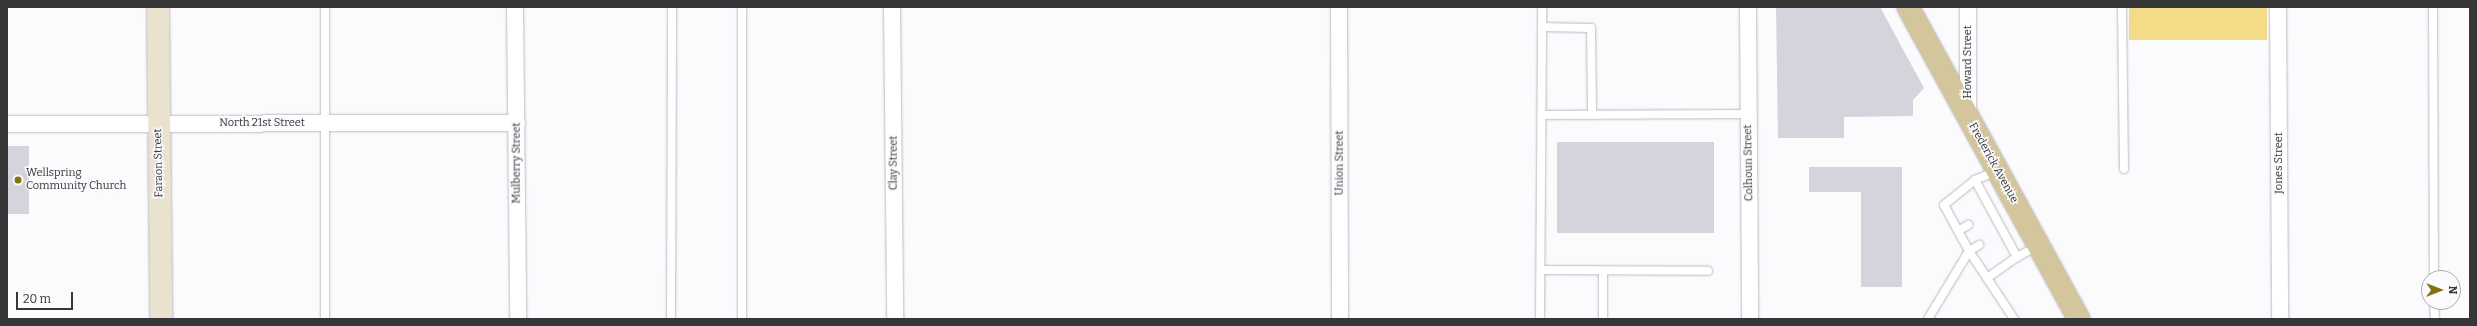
<!DOCTYPE html>
<html>
<head>
<meta charset="utf-8">
<style>
  body { margin:0 }
  #map { position:relative; width:2477px; height:326px; overflow:hidden; background:#fbfbfe; font-family:Bitter,serif }
  div>[style] { position:absolute }
  [style*='--x'] { left:calc(var(--x)*1px); top:calc(var(--y)*1px); width:calc(var(--w)*1px); rotate:calc(var(--a)*1deg) }
  .green>* { inset:0; background:#f4db88; transform-origin:0 0 }
  .building>* { inset:0; background:#d5d3db; transform-origin:0 0 }
  .roads { filter:drop-shadow(0 0 1px #bab9c0) drop-shadow(0 0 1px #bab9c0) }
  .lane>* { height:8px; margin:-4px; padding:0 4px; transform-origin:4px; border-radius:4px; background:#fff }
  .street>* { height:16px; margin:-8px; padding:0 8px; transform-origin:8px; border-radius:8px; background:#fff }
  .secondary>* { height:22px; margin:-11px; padding:0 11px; transform-origin:11px; border-radius:11px; background:#e9e2ce }
  .primary>* { height:22px; margin:-11px; padding:0 11px; transform-origin:11px; border-radius:11px; background:#d3c59c }
  .dots>* { width:11px; height:11px; translate:-50% -50%; box-sizing:border-box; border:2px solid #fbfbfe; border-radius:50% }
  span { translate:-50% -50%; white-space:nowrap; text-align:center; line-height:1.15; -webkit-text-stroke:3px #fbfbfe; paint-order:stroke }
  .street-label { font-size:11px; color:#363639 }
  .poi-label { font-size:11px; color:#363639 }
  .left { translate:0 -50%; text-align:left }
  .frame { position:absolute; inset:0; border:8px solid #363639; pointer-events:none }
  .north { position:absolute; left:2421px; top:270px; width:40px; height:40px; box-sizing:border-box; background:#fbfbfe; border:1px solid #acacaf; border-radius:50%; rotate:90deg; font-size:11px; font-weight:700; line-height:16px; text-align:center; color:#363639 }
  .north::after { content:''; display:block; margin:auto; width:14px; height:18px; background:#897011; clip-path:polygon(50% 0,100% 100%,50% 72%,0 100%) }
  .scale { position:absolute; left:16px; top:292px; width:57px; height:18px; box-sizing:border-box; border:2px solid #363639; border-top:0; padding-left:5px; font-size:12px; line-height:14px; white-space:nowrap; color:#363639; -webkit-text-stroke:3px #fbfbfe; paint-order:stroke }
</style>
</head>
<body>
<div id="map">
  <div class="green">
    <div style="left:2129px;top:7px;width:138px;height:33px"></div>
  </div>
  <div class="building">
    <div style="clip-path:polygon(1776px 7px,1880px 7px,1924px 88px,1913px 100px,1913px 116px,1844px 117px,1844px 138px,1778px 138px)"></div>
    <div style="left:1714px;top:142px;width:91px;height:157px;rotate:90deg"></div>
    <div style="left:7px;top:146px;width:22px;height:68px"></div>
    <div style="clip-path:polygon(1809px 167px,1902px 167px,1902px 287px,1861px 287px,1861px 192px,1809px 192px)"></div>
  </div>
  <div class="roads">
    <div class="lane">
      <div style="--x:325;--y:7;--w:312;--a:90"></div>
      <div style="--x:742;--y:7;--w:312;--a:90"></div>
      <div style="--x:2122;--y:7;--w:162;--a:89.3"></div>
      <div style="--x:2433;--y:7;--w:271;--a:89.8"></div>
      <div style="--x:1542;--y:27;--w:49;--a:1.2"></div>
      <div style="--x:1591;--y:28;--w:87;--a:89.3"></div>
      <div style="--x:1542;--y:115;--w:207;--a:-0.3"></div>
      <div style="--x:1997;--y:171;--w:24;--a:158"></div>
      <div style="--x:1975;--y:180;--w:40;--a:141"></div>
      <div style="--x:1944;--y:205;--w:52;--a:61.5"></div>
      <div style="--x:1969;--y:251;--w:32;--a:56"></div>
      <div style="--x:1987;--y:278;--w:37;--a:-35"></div>
      <div style="--x:2017;--y:257;--w:24;--a:-28"></div>
      <div style="--x:1975;--y:180;--w:88;--a:61.4"></div>
      <div style="--x:1958;--y:231;--w:12;--a:-31"></div>
      <div style="--x:1541;--y:270;--w:167;--a:0.3"></div>
      <div style="--x:1603;--y:271;--w:48;--a:90"></div>
      <div style="--x:1987;--y:278;--w:49;--a:56.6"></div>
      <div style="--x:2434;--y:302;--w:17;--a:87"></div>
      <div style="--x:671;--y:319;--w:312;--a:-89.8"></div>
      <div style="--x:1540;--y:319;--w:312;--a:-89.6"></div>
      <div style="--x:1928;--y:319;--w:79;--a:-58.9"></div>
      <div style="--x:1969;--y:251;--w:12;--a:-31"></div>
    </div>
    <div class="street">
      <div style="--x:515;--y:7;--w:312;--a:89.4"></div>
      <div style="--x:892;--y:7;--w:312;--a:89.4"></div>
      <div style="--x:1339;--y:7;--w:312;--a:89.8"></div>
      <div style="--x:1748;--y:7;--w:312;--a:89.6"></div>
      <div style="--x:2278;--y:7;--w:312;--a:89.6"></div>
      <div style="--x:1968;--y:115;--w:108;--a:-90"></div>
      <div style="--x:7;--y:124;--w:510;--a:-0.11"></div>
    </div>
    <div class="secondary">
      <div style="--x:158;--y:7;--w:312;--a:89.4"></div>
    </div>
    <div class="primary">
      <div style="--x:1908;--y:7;--w:356;--a:61.3"></div>
    </div>
  </div>
  <div class="dots">
    <div style="left:18px;top:180px;background:#897011"></div>
  </div>
  <div class="street-label">
    <span style="left:1968px;top:62px;rotate:-90deg">Howard Street</span>
    <span style="left:262px;top:123px">North 21st Street</span>
    <span style="left:159px;top:163px;rotate:-91deg">Faraon Street</span>
    <span style="left:517px;top:163px;rotate:-90deg">Mulberry Street</span>
    <span style="left:894px;top:163px;rotate:-90deg">Clay Street</span>
    <span style="left:1340px;top:163px;rotate:-90deg">Union Street</span>
    <span style="left:1749px;top:163px;rotate:-91deg">Colhoun Street</span>
    <span style="left:1993px;top:163px;rotate:61deg">Frederick Avenue</span>
    <span style="left:2279px;top:163px;rotate:-90deg">Jones Street</span>
  </div>
  <div class="poi-label">
    <span class="left" style="left:26px;top:180px">Wellspring<br>Community Church</span>
  </div>
  <div class="frame"></div>
  <div class="north">N</div>
  <div class="scale">20 m</div>
</div>
</body>
</html>
